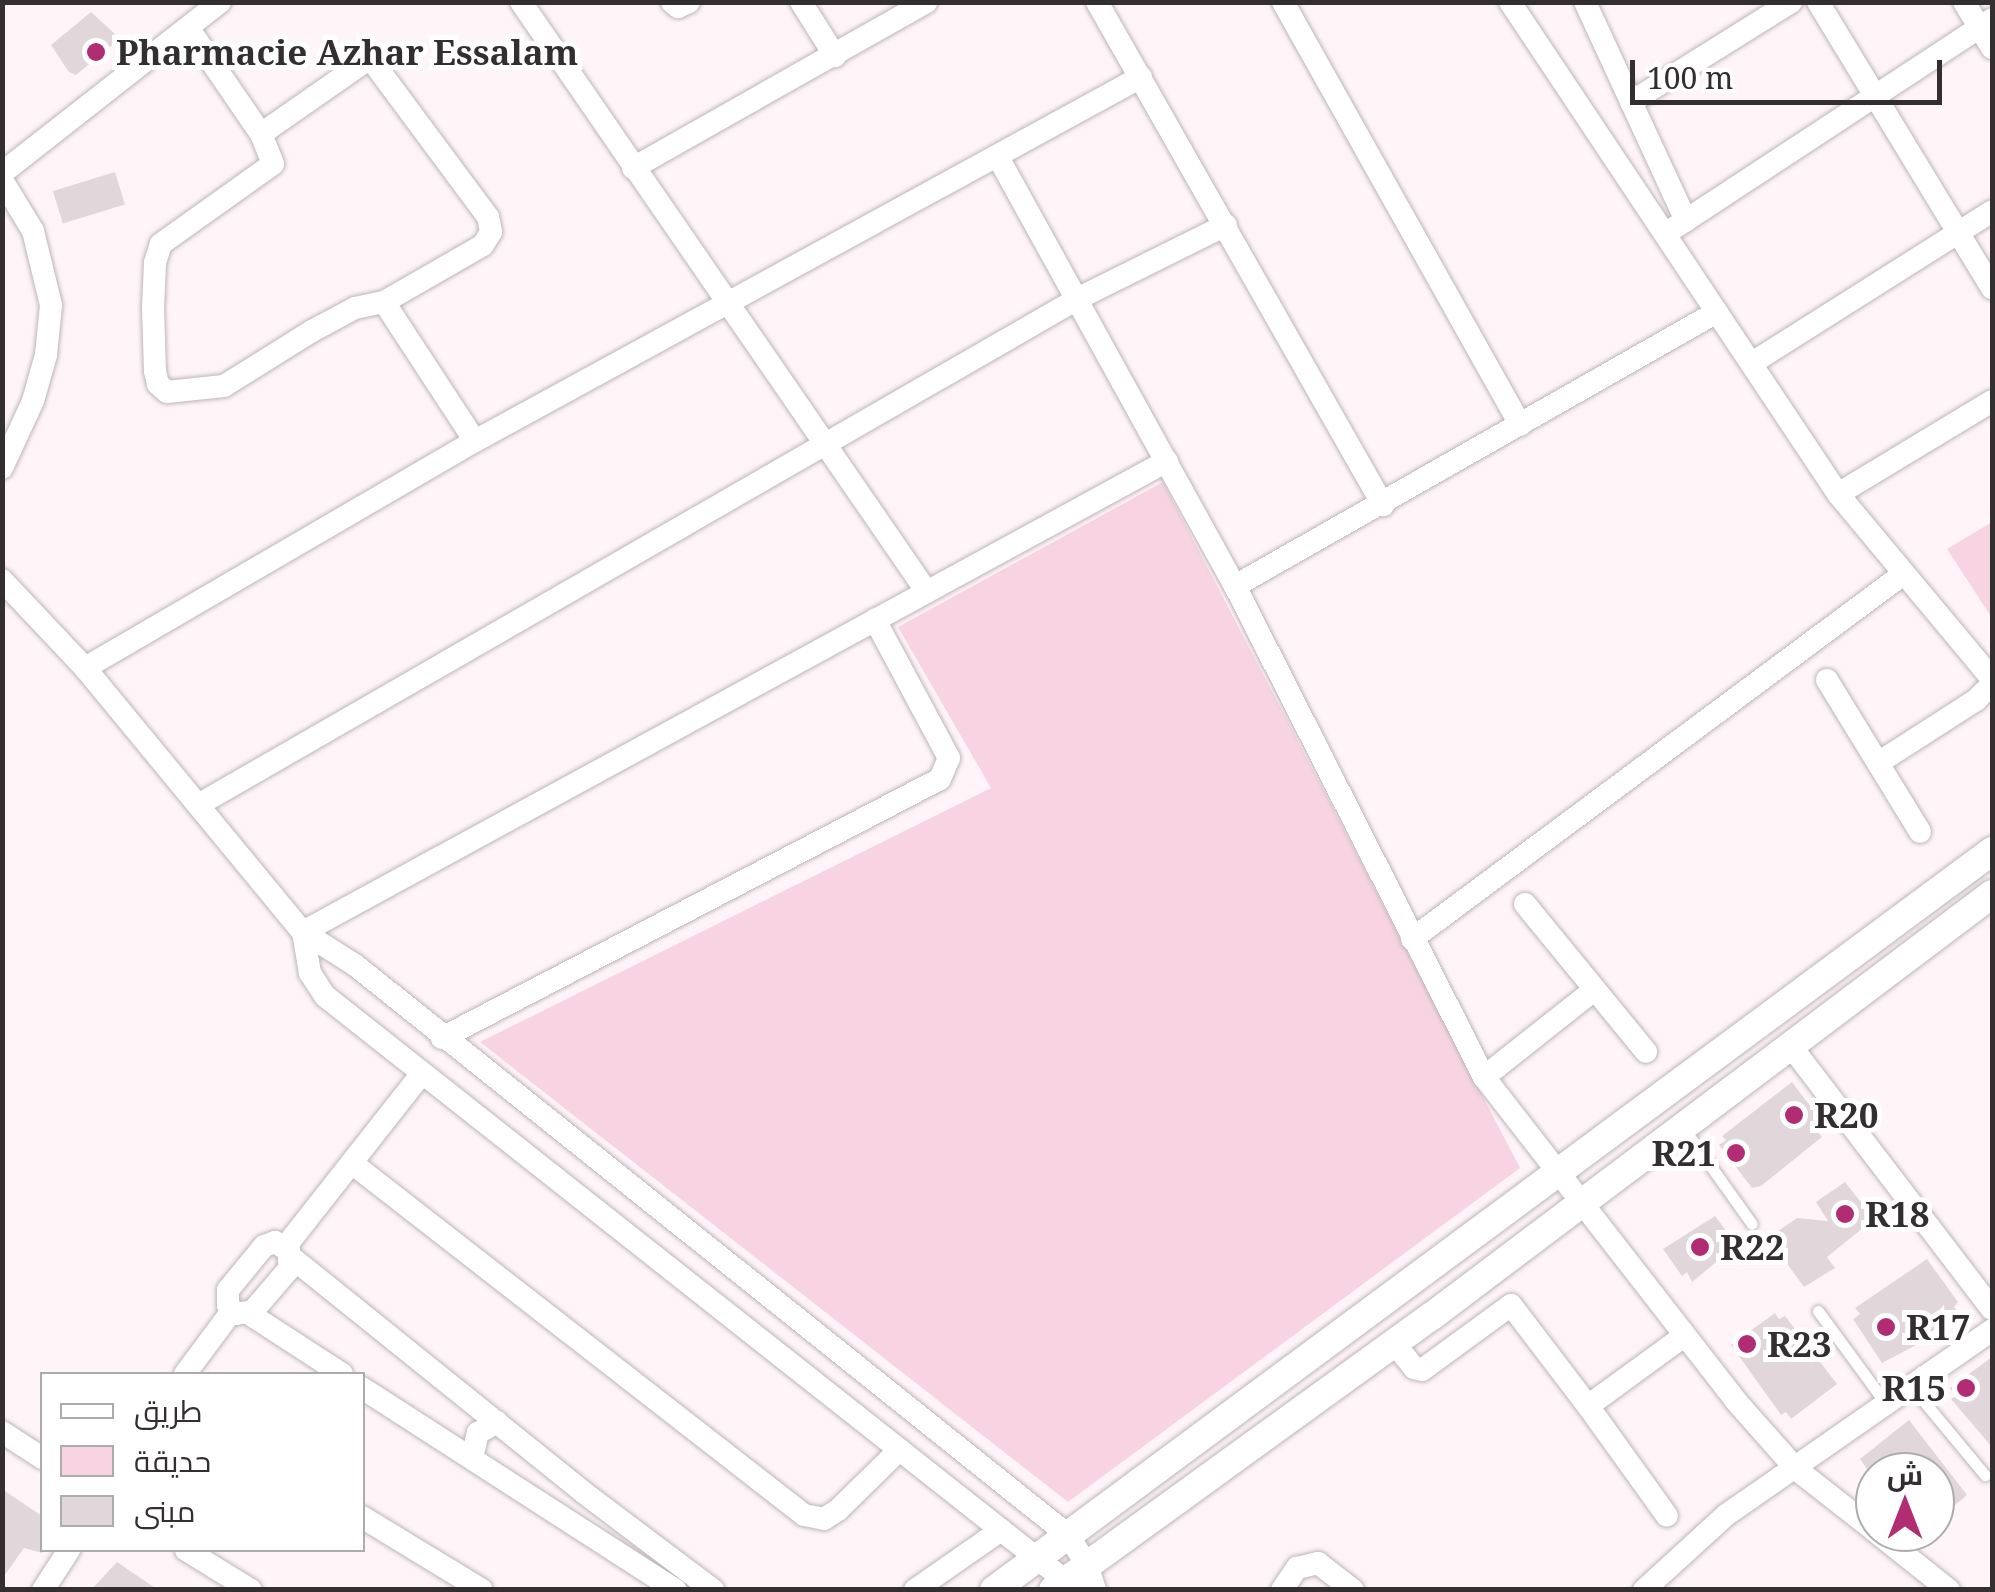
<!DOCTYPE html>
<html>
<head>
<meta charset="utf-8">
<style>
  body { margin:0 }
  #map { position:relative; width:1995px; height:1592px; overflow:hidden; background:#fff5f8; font-family:"Noto Serif",Cairo,serif }
  div>[style] { position:absolute }
  [style*='--x'] { left:calc(var(--x)*1px); top:calc(var(--y)*1px); width:calc(var(--w)*1px); rotate:calc(var(--a)*1deg) }
  .green>* { inset:0; background:#f8d4e2 }
  .building>* { inset:0; background:#e1d7da; transform-origin:0 0 }
  .roads { filter:drop-shadow(0 0 2px #beb5b8) drop-shadow(0 0 2px #beb5b8) }
  .service>* { height:11px; margin:-5.5px; padding:0 5.5px; transform-origin:5.5px; border-radius:5.5px; background:#fff }
  .minor>* { height:22px; margin:-11px; padding:0 11px; transform-origin:11px; border-radius:11px; background:#fff }
  .tertiary>* { height:28px; margin:-14px; padding:0 14px; transform-origin:14px; border-radius:14px; background:#fff }
  .dots>* { width:28px; height:28px; translate:-50% -50%; box-sizing:border-box; border:5px solid #fff; border-radius:50% }
  span { translate:-50% -50%; white-space:nowrap; text-align:center; line-height:1.15; -webkit-text-stroke:10px #fff; paint-order:stroke }
  .poi-label { font-size:35px; color:#332f31; font-weight:700 }
  .left { translate:0 -50%; text-align:left }
  .right { translate:-100% -50%; text-align:right }
  .frame { position:absolute; inset:0; border:5px solid #332f31; pointer-events:none }
  .legend { position:absolute; left:40px; top:1372px; width:325px; height:180px; box-sizing:border-box; background:#fff; border:2px solid #adacad; margin:0; padding:12px 18px; list-style:none; font-size:30px; color:#332f31 }
  .legend li { display:flex; align-items:center; gap:20px; height:50px }
  .legend b { width:50px; border:2px solid #adacad }
  .north { position:absolute; left:1855px; top:1452px; width:100px; height:100px; box-sizing:border-box; background:#fff; border:2px solid #adacad; border-radius:50%; rotate:0deg; font-size:28px; font-weight:700; line-height:40px; text-align:center; color:#332f31 }
  .north::after { content:''; display:block; margin:auto; width:35px; height:45px; background:#b12c72; clip-path:polygon(50% 0,100% 100%,50% 72%,0 100%) }
  .scale { position:absolute; left:1630px; top:60px; width:312px; height:45px; box-sizing:border-box; border:5px solid #332f31; border-top:0; padding-left:12px; font-size:30px; line-height:35px; white-space:nowrap; color:#332f31; -webkit-text-stroke:8px #fff; paint-order:stroke }
</style>
</head>
<body>
<div id="map">
  <div class="green">
    <div style="clip-path:polygon(1163px 482px,1520px 1168px,1068px 1502px,480px 1042px,991px 788px,898px 627px)"></div>
    <div style="clip-path:polygon(1992px 522px,1992px 618px,1947px 549px)"></div>
  </div>
  <div class="building">
    <div style="clip-path:polygon(91px 12px,115px 34px,112px 37px,116px 42px,76px 75px,69px 72px,51px 45px)"></div>
    <div style="left:115px;top:172px;width:34px;height:65px;rotate:73deg"></div>
    <div style="clip-path:polygon(1792px 1082px,1826px 1127px,1818px 1132px,1822px 1137px,1761px 1186px,1752px 1188px,1719px 1145px,1726px 1140px,1722px 1136px)"></div>
    <div style="clip-path:polygon(1845px 1182px,1874px 1219px,1827px 1257px,1835px 1268px,1804px 1287px,1772px 1243px,1779px 1239px,1775px 1233px,1797px 1218px,1828px 1221px,1816px 1202px)"></div>
    <div style="clip-path:polygon(1715px 1216px,1737px 1245px,1692px 1282px,1687px 1272px,1682px 1276px,1663px 1249px)"></div>
    <div style="clip-path:polygon(1927px 1259px,1958px 1302px,1954px 1307px,1959px 1314px,1916px 1341px,1918px 1344px,1882px 1363px,1853px 1319px,1860px 1314px,1855px 1308px)"></div>
    <div style="clip-path:polygon(1775px 1313px,1779px 1319px,1785px 1316px,1837px 1384px,1791px 1419px,1786px 1412px,1781px 1415px,1731px 1345px)"></div>
    <div style="clip-path:polygon(1992px 1357px,1992px 1447px,1951px 1399px,1956px 1396px,1950px 1388px)"></div>
    <div style="clip-path:polygon(1909px 1420px,1967px 1495px,1935px 1522px,1935px 1472px,1869px 1472px,1860px 1459px)"></div>
    <div style="clip-path:polygon(2px 1489px,42px 1516px,42px 1553px,24px 1548px,2px 1579px)"></div>
    <div style="clip-path:polygon(117px 1562px,158px 1590px,91px 1590px)"></div>
  </div>
  <div class="roads">
    <div class="service">
      <div style="--x:1682;--y:1126;--w:120;--a:54.5"></div>
      <div style="--x:1818;--y:1311;--w:115;--a:53.8"></div>
      <div style="--x:1911;--y:1386;--w:116;--a:50.3"></div>
    </div>
    <div class="minor">
      <div style="--x:521;--y:2;--w:716;--a:55.47"></div>
      <div style="--x:672;--y:2;--w:8;--a:40"></div>
      <div style="--x:678;--y:7;--w:12;--a:-24"></div>
      <div style="--x:801;--y:2;--w:64;--a:57.8"></div>
      <div style="--x:1097;--y:2;--w:579;--a:60.38"></div>
      <div style="--x:1283;--y:2;--w:485;--a:60.7"></div>
      <div style="--x:1510;--y:2;--w:591;--a:56.31"></div>
      <div style="--x:1838;--y:494;--w:241;--a:50.2"></div>
      <div style="--x:1585;--y:2;--w:241;--a:65.2"></div>
      <div style="--x:1818;--y:2;--w:335;--a:58.7"></div>
      <div style="--x:1964;--y:2;--w:54;--a:58.7"></div>
      <div style="--x:189;--y:29;--w:127;--a:55.6"></div>
      <div style="--x:261;--y:134;--w:32;--a:68"></div>
      <div style="--x:273;--y:164;--w:138;--a:144.5"></div>
      <div style="--x:161;--y:244;--w:20;--a:108"></div>
      <div style="--x:155;--y:263;--w:45;--a:92.5"></div>
      <div style="--x:153;--y:308;--w:63;--a:88.2"></div>
      <div style="--x:155;--y:371;--w:13;--a:77"></div>
      <div style="--x:158;--y:384;--w:12;--a:42"></div>
      <div style="--x:167;--y:392;--w:57;--a:-6"></div>
      <div style="--x:224;--y:386;--w:104;--a:-32"></div>
      <div style="--x:312;--y:331;--w:49;--a:-28.1"></div>
      <div style="--x:355;--y:308;--w:30;--a:-12"></div>
      <div style="--x:384;--y:302;--w:114;--a:-29.9"></div>
      <div style="--x:483;--y:245;--w:15;--a:-58"></div>
      <div style="--x:491;--y:232;--w:15;--a:-101"></div>
      <div style="--x:488;--y:217;--w:198;--a:-126.6"></div>
      <div style="--x:370;--y:58;--w:133;--a:145.1"></div>
      <div style="--x:1631;--y:102;--w:189;--a:-32"></div>
      <div style="--x:998;--y:157;--w:490;--a:61.1"></div>
      <div style="--x:1235;--y:586;--w:551;--a:63.11"></div>
      <div style="--x:1484;--y:1077;--w:409;--a:52.1"></div>
      <div style="--x:1735;--y:1400;--w:92;--a:48.5"></div>
      <div style="--x:1796;--y:1469;--w:100;--a:38.1"></div>
      <div style="--x:633;--y:168;--w:337;--a:-29.5"></div>
      <div style="--x:2;--y:173;--w:277;--a:-38.1"></div>
      <div style="--x:2;--y:180;--w:60;--a:58.7"></div>
      <div style="--x:33;--y:231;--w:76;--a:76.3"></div>
      <div style="--x:51;--y:305;--w:50;--a:95.7"></div>
      <div style="--x:46;--y:355;--w:48;--a:105.8"></div>
      <div style="--x:33;--y:401;--w:74;--a:114.8"></div>
      <div style="--x:1665;--y:234;--w:391;--a:-33.3"></div>
      <div style="--x:384;--y:302;--w:166;--a:56.8"></div>
      <div style="--x:1752;--y:363;--w:284;--a:-32.3"></div>
      <div style="--x:1838;--y:494;--w:180;--a:-31.1"></div>
      <div style="--x:2;--y:580;--w:121;--a:46.7"></div>
      <div style="--x:85;--y:668;--w:342;--a:50.5"></div>
      <div style="--x:303;--y:932;--w:62;--a:32.4"></div>
      <div style="--x:355;--y:965;--w:913;--a:38.64"></div>
      <div style="--x:1068;--y:1535;--w:36;--a:58"></div>
      <div style="--x:1087;--y:1565;--w:26;--a:72"></div>
      <div style="--x:1235;--y:586;--w:554;--a:-29.62"></div>
      <div style="--x:85;--y:668;--w:451;--a:-30.2"></div>
      <div style="--x:475;--y:441;--w:759;--a:-28.66"></div>
      <div style="--x:1827;--y:680;--w:178;--a:58.5"></div>
      <div style="--x:1878;--y:763;--w:117;--a:-32.7"></div>
      <div style="--x:1976;--y:700;--w:23;--a:-45"></div>
      <div style="--x:198;--y:805;--w:1016;--a:-29.92"></div>
      <div style="--x:1079;--y:298;--w:164;--a:-26.4"></div>
      <div style="--x:1525;--y:904;--w:191;--a:50.7"></div>
      <div style="--x:303;--y:932;--w:42;--a:80.3"></div>
      <div style="--x:310;--y:973;--w:27;--a:57"></div>
      <div style="--x:325;--y:996;--w:957;--a:38.3"></div>
      <div style="--x:303;--y:932;--w:984;--a:-28.6"></div>
      <div style="--x:1412;--y:939;--w:610;--a:-36.61"></div>
      <div style="--x:442;--y:1038;--w:561;--a:-27.48"></div>
      <div style="--x:940;--y:779;--w:23;--a:-67"></div>
      <div style="--x:949;--y:758;--w:157;--a:-118.2"></div>
      <div style="--x:1790;--y:1045;--w:332;--a:52.6"></div>
      <div style="--x:1484;--y:1077;--w:140;--a:-38.3"></div>
      <div style="--x:353;--y:1164;--w:571;--a:37.89"></div>
      <div style="--x:804;--y:1515;--w:20;--a:11"></div>
      <div style="--x:824;--y:1519;--w:17;--a:-33"></div>
      <div style="--x:838;--y:1510;--w:86;--a:-44.5"></div>
      <div style="--x:275;--y:1242;--w:17;--a:33"></div>
      <div style="--x:289;--y:1251;--w:18;--a:90"></div>
      <div style="--x:289;--y:1269;--w:55;--a:130.6"></div>
      <div style="--x:253;--y:1311;--w:17;--a:170"></div>
      <div style="--x:236;--y:1314;--w:12;--a:-132"></div>
      <div style="--x:228;--y:1305;--w:15;--a:-90"></div>
      <div style="--x:228;--y:1290;--w:57;--a:-50.7"></div>
      <div style="--x:264;--y:1246;--w:12;--a:-20"></div>
      <div style="--x:286;--y:1246;--w:220;--a:-51.8"></div>
      <div style="--x:291;--y:1257;--w:375;--a:38.8"></div>
      <div style="--x:583;--y:1492;--w:163;--a:37"></div>
      <div style="--x:248;--y:1313;--w:112;--a:33"></div>
      <div style="--x:1394;--y:1343;--w:32;--a:51"></div>
      <div style="--x:1414;--y:1368;--w:8;--a:14"></div>
      <div style="--x:1422;--y:1370;--w:110;--a:-36.1"></div>
      <div style="--x:1511;--y:1305;--w:127;--a:52.7"></div>
      <div style="--x:1588;--y:1406;--w:119;--a:-36.1"></div>
      <div style="--x:185;--y:1374;--w:79;--a:-53.3"></div>
      <div style="--x:362;--y:1388;--w:373;--a:32.8"></div>
      <div style="--x:1588;--y:1406;--w:135;--a:54.3"></div>
      <div style="--x:2;--y:1432;--w:48;--a:33"></div>
      <div style="--x:472;--y:1458;--w:26;--a:-77"></div>
      <div style="--x:478;--y:1433;--w:22;--a:-30"></div>
      <div style="--x:362;--y:1517;--w:140;--a:31.3"></div>
      <div style="--x:1876;--y:1532;--w:93;--a:38.5"></div>
      <div style="--x:186;--y:1550;--w:76;--a:31.6"></div>
      <div style="--x:43;--y:1590;--w:48;--a:-57"></div>
      <div style="--x:915;--y:1590;--w:105;--a:-34.9"></div>
      <div style="--x:1282;--y:1590;--w:27;--a:-56"></div>
      <div style="--x:1297;--y:1568;--w:22;--a:-13"></div>
      <div style="--x:1318;--y:1563;--w:44;--a:37.6"></div>
      <div style="--x:1644;--y:1590;--w:111;--a:-42.4"></div>
      <div style="--x:1726;--y:1515;--w:324;--a:-34.8"></div>
    </div>
    <div class="tertiary">
      <div style="--x:994;--y:1590;--w:1242;--a:-36.52"></div>
      <div style="--x:1053;--y:1590;--w:468;--a:-35.9"></div>
      <div style="--x:1432;--y:1316;--w:701;--a:-37"></div>
    </div>
  </div>
  <div class="dots">
    <div style="left:96px;top:52px;background:#b12c72"></div>
    <div style="left:1794px;top:1115px;background:#b12c72"></div>
    <div style="left:1736px;top:1153px;background:#b12c72"></div>
    <div style="left:1845px;top:1214px;background:#b12c72"></div>
    <div style="left:1700px;top:1247px;background:#b12c72"></div>
    <div style="left:1886px;top:1327px;background:#b12c72"></div>
    <div style="left:1747px;top:1344px;background:#b12c72"></div>
    <div style="left:1966px;top:1388px;background:#b12c72"></div>
  </div>
  <div class="poi-label">
    <span class="left" style="left:116px;top:52px">Pharmacie Azhar Essalam</span>
    <span class="left" style="left:1814px;top:1115px">R20</span>
    <span class="right" style="left:1716px;top:1153px">R21</span>
    <span class="left" style="left:1865px;top:1214px">R18</span>
    <span class="left" style="left:1720px;top:1247px">R22</span>
    <span class="left" style="left:1906px;top:1327px">R17</span>
    <span class="left" style="left:1767px;top:1344px">R23</span>
    <span class="right" style="left:1946px;top:1388px">R15</span>
  </div>
  <div class="frame"></div>
  <ul class="legend">
  <li><b style="height:12px;background:#fff"></b>طريق</li>
  <li><b style="height:28px;background:#f8d4e2"></b>حديقة</li>
  <li><b style="height:28px;background:#e1d7da"></b>مبنى</li>
  </ul>
  <div class="north">ش</div>
  <div class="scale">100 m</div>
</div>
</body>
</html>
